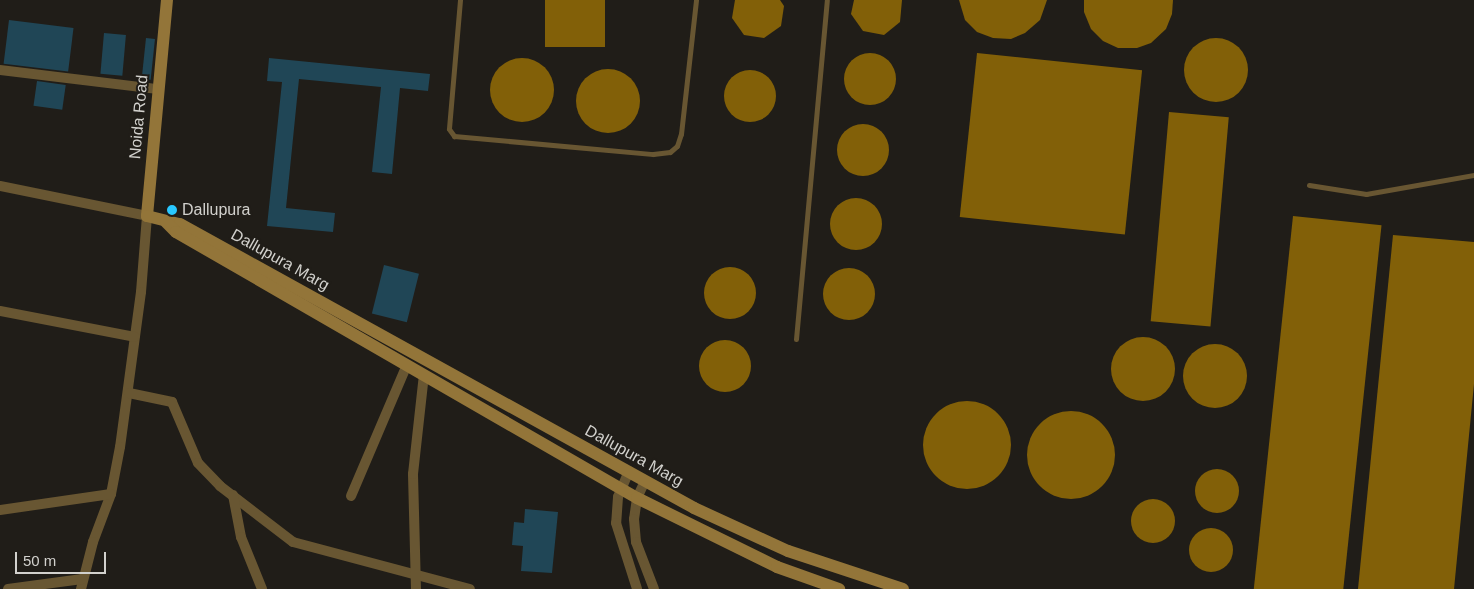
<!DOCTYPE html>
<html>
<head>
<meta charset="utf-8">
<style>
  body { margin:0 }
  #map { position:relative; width:1474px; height:589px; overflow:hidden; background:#201d18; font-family:Helvetica,sans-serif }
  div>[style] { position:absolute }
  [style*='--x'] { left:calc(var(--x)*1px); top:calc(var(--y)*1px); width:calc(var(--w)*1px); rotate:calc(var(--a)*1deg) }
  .water>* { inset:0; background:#826008; transform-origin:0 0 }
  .round { border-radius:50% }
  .building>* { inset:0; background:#204656; transform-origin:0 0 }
  .lane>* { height:5px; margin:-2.5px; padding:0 2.5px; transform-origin:2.5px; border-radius:2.5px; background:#685632 }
  .street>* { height:10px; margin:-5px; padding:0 5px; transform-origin:5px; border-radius:5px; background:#685632 }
  .secondary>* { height:12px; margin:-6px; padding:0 6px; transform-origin:6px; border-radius:6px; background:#937539 }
  .dots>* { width:14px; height:14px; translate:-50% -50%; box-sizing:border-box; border:2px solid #201d18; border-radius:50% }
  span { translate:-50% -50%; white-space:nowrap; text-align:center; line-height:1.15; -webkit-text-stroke:4px #201d18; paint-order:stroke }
  .street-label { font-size:16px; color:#d2d1cd }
  .poi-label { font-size:16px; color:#d2d1cd }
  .left { translate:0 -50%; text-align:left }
  .scale { position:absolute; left:15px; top:552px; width:91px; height:22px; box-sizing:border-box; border:2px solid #d2d1cd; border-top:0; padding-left:6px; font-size:15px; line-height:18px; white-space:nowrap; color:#d2d1cd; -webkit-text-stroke:4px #201d18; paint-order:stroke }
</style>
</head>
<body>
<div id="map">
  <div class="water">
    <div style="left:545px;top:0;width:60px;height:47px"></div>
    <div style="clip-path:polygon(735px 0,780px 0,784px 6px,781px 26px,764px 38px,744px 35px,732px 18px)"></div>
    <div style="clip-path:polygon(854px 0,902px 0,900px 22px,884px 35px,863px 31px,851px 14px)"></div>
    <div style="clip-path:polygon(959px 0,1047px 0,1040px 20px,1025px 33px,1011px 39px,993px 38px,977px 32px,965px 20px)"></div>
    <div style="clip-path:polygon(1084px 0,1173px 0,1172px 14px,1166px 29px,1151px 43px,1137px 48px,1118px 48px,1103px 41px,1091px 29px,1084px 12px)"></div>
    <div class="round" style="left:1184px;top:38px;width:64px;height:64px"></div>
    <div style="left:977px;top:53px;width:166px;height:165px;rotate:6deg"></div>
    <div class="round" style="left:844px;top:53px;width:52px;height:52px"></div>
    <div class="round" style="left:490px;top:58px;width:64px;height:64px"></div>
    <div class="round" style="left:576px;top:69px;width:64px;height:64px"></div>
    <div class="round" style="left:724px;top:70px;width:52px;height:52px"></div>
    <div style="left:1169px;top:112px;width:60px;height:210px;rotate:5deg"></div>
    <div class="round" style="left:837px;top:124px;width:52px;height:52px"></div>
    <div class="round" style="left:830px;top:198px;width:52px;height:52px"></div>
    <div style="left:1293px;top:216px;width:89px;height:375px;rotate:6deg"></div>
    <div style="clip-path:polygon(1393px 235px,1474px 242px,1474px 384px,1454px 589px,1358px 589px)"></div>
    <div class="round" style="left:704px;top:267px;width:52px;height:52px"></div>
    <div class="round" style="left:823px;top:268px;width:52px;height:52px"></div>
    <div class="round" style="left:1111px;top:337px;width:64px;height:64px"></div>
    <div class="round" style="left:699px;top:340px;width:52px;height:52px"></div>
    <div class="round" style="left:1183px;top:344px;width:64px;height:64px"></div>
    <div class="round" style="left:923px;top:401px;width:88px;height:88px"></div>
    <div class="round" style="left:1027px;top:411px;width:88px;height:88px"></div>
    <div class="round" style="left:1195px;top:469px;width:44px;height:44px"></div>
    <div class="round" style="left:1131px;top:499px;width:44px;height:44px"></div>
    <div class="round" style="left:1189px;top:528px;width:44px;height:44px"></div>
  </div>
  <div class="building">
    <div style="left:9px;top:20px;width:65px;height:44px;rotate:7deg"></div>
    <div style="left:104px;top:33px;width:22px;height:41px;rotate:5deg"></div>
    <div style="left:146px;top:38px;width:9px;height:41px;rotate:6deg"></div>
    <div style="clip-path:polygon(269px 58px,430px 74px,428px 91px,400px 88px,392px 174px,372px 172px,381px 87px,299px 79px,286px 208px,335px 213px,333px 232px,267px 226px,282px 82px,267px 81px)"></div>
    <div style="left:37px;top:81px;width:29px;height:25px;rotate:8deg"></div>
    <div style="left:384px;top:265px;width:36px;height:50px;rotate:14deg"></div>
    <div style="clip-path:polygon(525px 509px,558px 512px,552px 573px,521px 571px,523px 546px,512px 545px,514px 522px,524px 523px)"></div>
  </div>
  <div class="lane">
    <div style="--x:460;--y:0;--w:129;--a:94.9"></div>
    <div style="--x:449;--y:129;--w:9;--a:54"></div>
    <div style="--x:454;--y:136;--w:200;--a:5.2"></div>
    <div style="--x:653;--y:154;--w:17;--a:-7"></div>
    <div style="--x:670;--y:152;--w:9;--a:-41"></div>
    <div style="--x:677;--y:146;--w:13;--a:-72"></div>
    <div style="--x:681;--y:134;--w:135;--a:-83.6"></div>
    <div style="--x:1309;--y:185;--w:58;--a:9"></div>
    <div style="--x:1366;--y:194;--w:110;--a:-10"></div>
    <div style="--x:796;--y:339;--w:340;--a:-84.8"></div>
  </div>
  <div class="street">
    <div style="--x:0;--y:70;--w:159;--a:6.9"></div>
    <div style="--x:0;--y:186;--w:150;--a:11.5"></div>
    <div style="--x:147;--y:216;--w:76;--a:94.5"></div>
    <div style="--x:141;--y:292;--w:156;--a:97.7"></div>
    <div style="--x:120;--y:447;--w:48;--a:100.8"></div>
    <div style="--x:111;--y:494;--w:51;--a:110.6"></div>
    <div style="--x:93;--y:542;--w:49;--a:104.3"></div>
    <div style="--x:0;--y:311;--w:137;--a:10.9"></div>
    <div style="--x:129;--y:393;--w:44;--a:11.8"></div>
    <div style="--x:172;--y:402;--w:66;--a:66.9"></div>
    <div style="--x:198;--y:463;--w:32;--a:46"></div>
    <div style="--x:220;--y:486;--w:92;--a:37.5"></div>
    <div style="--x:293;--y:542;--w:183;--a:14.9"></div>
    <div style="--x:629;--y:471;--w:28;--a:113"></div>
    <div style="--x:618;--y:497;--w:26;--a:94"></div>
    <div style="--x:616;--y:523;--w:69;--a:72.3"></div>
    <div style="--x:645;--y:481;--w:19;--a:115"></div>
    <div style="--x:637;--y:498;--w:21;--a:98"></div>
    <div style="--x:634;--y:519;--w:23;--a:85"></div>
    <div style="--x:636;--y:542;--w:50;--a:69"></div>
    <div style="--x:233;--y:495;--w:43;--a:79.2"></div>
    <div style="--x:241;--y:537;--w:56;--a:68"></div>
    <div style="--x:351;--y:496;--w:142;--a:-66.9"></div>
    <div style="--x:0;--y:510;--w:112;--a:-8.2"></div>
    <div style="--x:8;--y:589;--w:75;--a:-7.7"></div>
    <div style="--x:416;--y:589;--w:115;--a:-91.5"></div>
    <div style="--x:413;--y:474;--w:100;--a:-83.7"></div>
  </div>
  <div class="secondary">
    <div style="--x:167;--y:0;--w:217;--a:95.3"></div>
    <div style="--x:147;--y:216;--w:34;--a:14"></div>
    <div style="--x:180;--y:224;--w:587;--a:28.92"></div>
    <div style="--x:694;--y:508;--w:103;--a:24.6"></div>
    <div style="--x:788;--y:551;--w:121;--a:18.3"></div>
    <div style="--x:166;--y:222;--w:14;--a:45"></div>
    <div style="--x:176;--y:232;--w:532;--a:29.99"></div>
    <div style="--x:637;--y:498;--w:156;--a:26.2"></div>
    <div style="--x:777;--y:567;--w:66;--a:19.5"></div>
  </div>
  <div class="dots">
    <div style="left:172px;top:210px;background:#29c8ff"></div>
  </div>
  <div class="street-label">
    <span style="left:139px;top:117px;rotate:-85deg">Noida Road</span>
    <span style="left:280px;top:260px;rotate:29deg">Dallupura Marg</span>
    <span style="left:634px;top:456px;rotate:29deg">Dallupura Marg</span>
  </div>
  <div class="poi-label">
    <span class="left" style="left:182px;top:210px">Dallupura</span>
  </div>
  <div class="scale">50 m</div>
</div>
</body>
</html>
